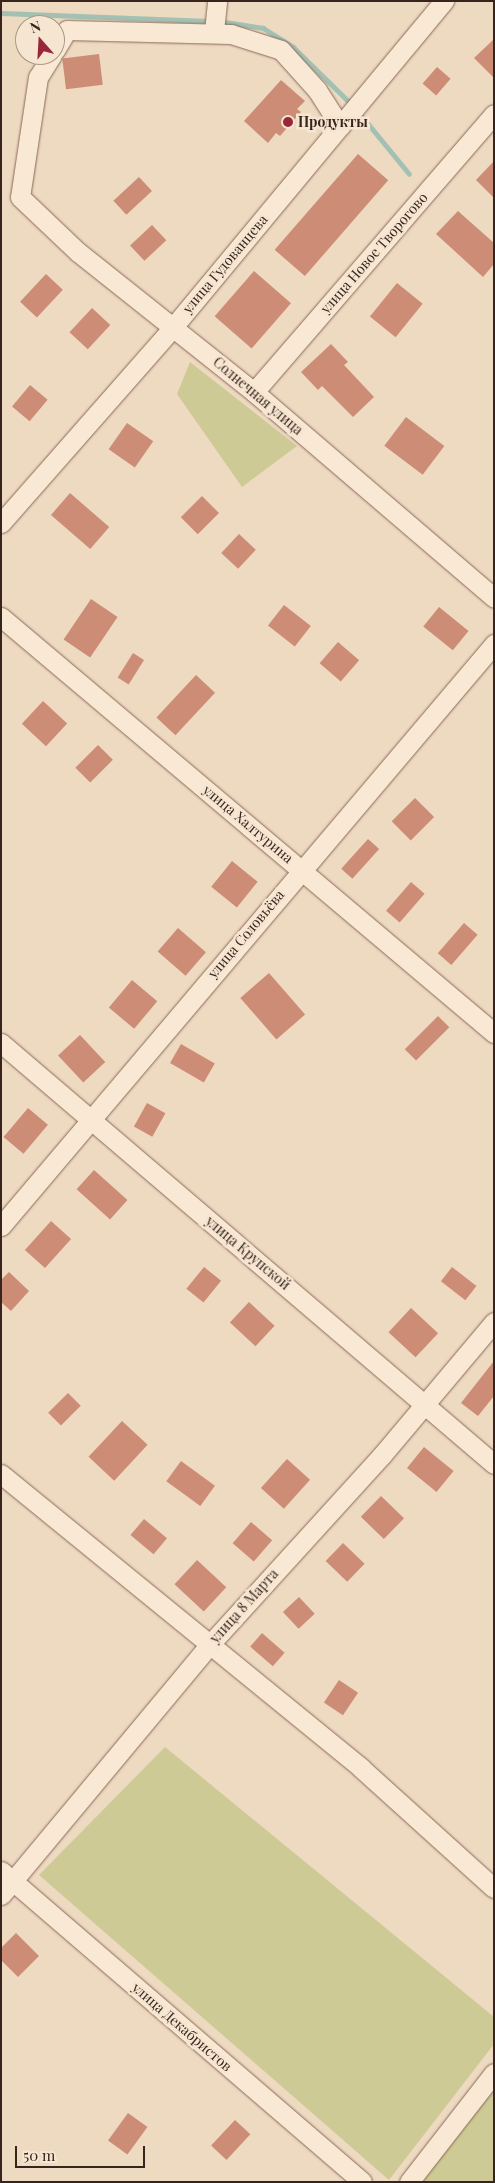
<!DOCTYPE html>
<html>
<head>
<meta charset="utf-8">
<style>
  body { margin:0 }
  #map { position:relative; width:495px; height:2183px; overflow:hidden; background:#eed9c1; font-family:"Playfair Display",serif }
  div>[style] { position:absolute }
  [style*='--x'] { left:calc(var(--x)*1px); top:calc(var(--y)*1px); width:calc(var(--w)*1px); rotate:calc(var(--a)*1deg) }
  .green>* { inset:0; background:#cdca95 }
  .stream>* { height:5px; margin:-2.5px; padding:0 2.5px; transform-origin:2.5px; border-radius:2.5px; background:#a3c1b3 }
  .building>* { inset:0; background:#cd8c76; transform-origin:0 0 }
  .roads { filter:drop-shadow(0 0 1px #886a58) drop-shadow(0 0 1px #886a58) }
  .minor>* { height:19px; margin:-9.5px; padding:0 9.5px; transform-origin:9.5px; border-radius:9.5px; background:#f9e8d4 }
  .dots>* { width:14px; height:14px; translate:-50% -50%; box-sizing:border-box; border:2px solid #f6e5d0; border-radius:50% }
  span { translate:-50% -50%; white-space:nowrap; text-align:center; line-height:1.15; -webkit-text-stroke:5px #f6e5d0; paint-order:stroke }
  .poi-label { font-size:14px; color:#37251d; font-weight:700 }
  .left { translate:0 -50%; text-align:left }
  .street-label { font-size:14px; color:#37251d }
  .frame { position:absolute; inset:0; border:2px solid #37251d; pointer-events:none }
  .north { position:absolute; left:15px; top:15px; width:50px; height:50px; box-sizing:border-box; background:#f6e5d0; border:1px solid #aa9888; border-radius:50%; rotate:341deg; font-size:14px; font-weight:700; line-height:20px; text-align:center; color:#37251d }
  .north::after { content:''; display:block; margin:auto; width:18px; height:22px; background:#98273b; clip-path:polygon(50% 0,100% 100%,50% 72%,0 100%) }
  .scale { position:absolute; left:15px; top:2146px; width:130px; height:22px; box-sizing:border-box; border:2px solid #37251d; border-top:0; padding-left:6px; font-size:15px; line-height:18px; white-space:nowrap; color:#37251d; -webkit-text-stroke:4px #f6e5d0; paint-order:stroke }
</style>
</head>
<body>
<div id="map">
  <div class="green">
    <div style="clip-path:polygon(190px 362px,297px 446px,242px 487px,177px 394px)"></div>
    <div style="clip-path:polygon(165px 1747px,494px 2017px,494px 2044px,389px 2180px,39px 1875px)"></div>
    <div style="clip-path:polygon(494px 2085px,494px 2182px,419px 2182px)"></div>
  </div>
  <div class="stream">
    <div style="--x:1;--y:13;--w:209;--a:2.2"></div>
    <div style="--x:219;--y:21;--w:45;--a:9"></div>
    <div style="--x:263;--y:28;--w:36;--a:32"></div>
    <div style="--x:293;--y:47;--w:87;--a:44.5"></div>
    <div style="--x:355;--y:108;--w:85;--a:50.7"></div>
  </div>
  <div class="building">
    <div style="clip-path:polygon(494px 39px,494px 78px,474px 58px)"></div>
    <div style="left:99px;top:54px;width:31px;height:37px;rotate:83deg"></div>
    <div style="left:437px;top:67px;width:18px;height:22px;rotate:41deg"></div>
    <div style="clip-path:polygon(281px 80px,305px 101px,297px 109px,301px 112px,280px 136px,276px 133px,268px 143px,244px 121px)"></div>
    <div style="left:358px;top:154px;width:40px;height:127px;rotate:41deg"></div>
    <div style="clip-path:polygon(494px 161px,494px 198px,476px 180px)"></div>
    <div style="left:139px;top:177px;width:19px;height:35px;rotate:47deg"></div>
    <div style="clip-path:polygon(458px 211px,494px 243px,494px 264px,483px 277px,436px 234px)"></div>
    <div style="left:152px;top:225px;width:21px;height:30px;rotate:47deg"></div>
    <div style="left:254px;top:271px;width:49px;height:60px;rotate:41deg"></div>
    <div style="left:46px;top:274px;width:23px;height:38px;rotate:43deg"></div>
    <div style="left:397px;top:283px;width:33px;height:43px;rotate:39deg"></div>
    <div style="left:92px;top:308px;width:25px;height:33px;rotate:43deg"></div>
    <div style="clip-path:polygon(331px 344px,348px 362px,344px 365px,374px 397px,353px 417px,322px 386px,318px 390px,301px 372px)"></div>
    <div style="left:30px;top:385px;width:23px;height:28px;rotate:40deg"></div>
    <div style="left:406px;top:417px;width:48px;height:36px;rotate:37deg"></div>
    <div style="left:127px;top:423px;width:32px;height:32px;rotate:35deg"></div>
    <div style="left:70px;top:493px;width:52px;height:29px;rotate:41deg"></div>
    <div style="left:202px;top:496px;width:24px;height:30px;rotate:45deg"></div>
    <div style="left:239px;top:534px;width:23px;height:26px;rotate:43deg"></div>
    <div style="left:91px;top:599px;width:32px;height:49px;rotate:34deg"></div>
    <div style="left:284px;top:605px;width:34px;height:26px;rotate:38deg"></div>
    <div style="left:439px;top:607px;width:38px;height:25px;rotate:39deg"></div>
    <div style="left:338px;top:642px;width:28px;height:28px;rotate:41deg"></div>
    <div style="left:133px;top:653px;width:13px;height:29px;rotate:32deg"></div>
    <div style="left:196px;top:675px;width:26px;height:58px;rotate:43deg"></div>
    <div style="left:43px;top:701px;width:33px;height:31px;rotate:43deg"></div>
    <div style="left:98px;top:745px;width:21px;height:32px;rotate:45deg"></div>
    <div style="left:415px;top:798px;width:27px;height:33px;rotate:45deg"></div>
    <div style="left:368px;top:839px;width:15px;height:40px;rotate:42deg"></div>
    <div style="left:232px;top:861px;width:33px;height:33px;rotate:39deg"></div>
    <div style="left:411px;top:882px;width:18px;height:38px;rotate:41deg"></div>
    <div style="left:464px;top:923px;width:18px;height:40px;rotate:41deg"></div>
    <div style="left:178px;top:928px;width:37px;height:31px;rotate:41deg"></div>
    <div style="left:269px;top:973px;width:55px;height:38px;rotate:49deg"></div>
    <div style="left:132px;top:980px;width:33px;height:36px;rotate:40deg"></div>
    <div style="left:438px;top:1016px;width:16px;height:47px;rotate:45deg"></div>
    <div style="left:80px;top:1035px;width:37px;height:30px;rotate:47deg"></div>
    <div style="left:181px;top:1044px;width:39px;height:22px;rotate:30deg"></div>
    <div style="left:147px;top:1103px;width:21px;height:27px;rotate:29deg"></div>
    <div style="left:28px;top:1108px;width:26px;height:38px;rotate:40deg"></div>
    <div style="left:94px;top:1170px;width:45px;height:26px;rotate:42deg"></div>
    <div style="left:51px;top:1221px;width:27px;height:39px;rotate:42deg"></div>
    <div style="left:204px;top:1267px;width:22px;height:28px;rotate:39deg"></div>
    <div style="left:452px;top:1267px;width:31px;height:18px;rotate:38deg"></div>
    <div style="clip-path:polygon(9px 1272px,29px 1291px,11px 1311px,1px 1302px,1px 1280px)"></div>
    <div style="left:249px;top:1302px;width:35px;height:28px;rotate:43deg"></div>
    <div style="left:411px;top:1308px;width:37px;height:33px;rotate:43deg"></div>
    <div style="clip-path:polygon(494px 1361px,494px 1396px,478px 1416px,461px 1403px)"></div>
    <div style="left:68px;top:1393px;width:18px;height:28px;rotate:45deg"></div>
    <div style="left:122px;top:1421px;width:35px;height:49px;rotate:43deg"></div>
    <div style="left:424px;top:1447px;width:38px;height:27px;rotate:39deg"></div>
    <div style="left:287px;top:1459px;width:31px;height:39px;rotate:42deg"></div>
    <div style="left:181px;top:1461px;width:42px;height:25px;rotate:36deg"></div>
    <div style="left:381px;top:1496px;width:32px;height:29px;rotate:44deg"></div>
    <div style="left:144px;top:1519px;width:30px;height:21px;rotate:40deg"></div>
    <div style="left:251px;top:1522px;width:28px;height:28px;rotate:41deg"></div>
    <div style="left:343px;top:1543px;width:30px;height:25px;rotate:44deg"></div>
    <div style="left:197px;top:1560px;width:40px;height:33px;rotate:43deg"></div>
    <div style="left:299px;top:1597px;width:23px;height:22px;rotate:47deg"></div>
    <div style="left:262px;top:1633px;width:30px;height:18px;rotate:41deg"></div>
    <div style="left:339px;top:1680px;width:23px;height:27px;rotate:34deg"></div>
    <div style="clip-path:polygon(16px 1933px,39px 1956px,18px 1977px,1px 1960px,1px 1948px)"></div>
    <div style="left:128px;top:2113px;width:24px;height:34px;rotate:36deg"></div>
    <div style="left:235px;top:2120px;width:21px;height:35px;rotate:43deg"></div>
  </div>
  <div class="roads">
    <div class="minor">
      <div style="--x:214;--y:31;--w:30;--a:-84"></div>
      <div style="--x:55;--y:50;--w:23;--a:-59"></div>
      <div style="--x:67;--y:30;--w:164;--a:1.4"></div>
      <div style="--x:231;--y:34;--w:52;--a:17.7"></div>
      <div style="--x:281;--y:50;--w:54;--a:48"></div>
      <div style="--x:317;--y:90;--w:43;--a:57.4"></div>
      <div style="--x:52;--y:55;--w:26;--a:122"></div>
      <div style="--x:38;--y:77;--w:121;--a:98.5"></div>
      <div style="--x:20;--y:197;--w:80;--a:43.5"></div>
      <div style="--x:78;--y:252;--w:225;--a:38.5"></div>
      <div style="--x:254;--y:392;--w:316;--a:40.6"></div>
      <div style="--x:254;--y:392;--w:367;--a:-49.2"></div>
      <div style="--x:1;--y:523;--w:262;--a:-48.7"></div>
      <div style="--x:174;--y:326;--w:423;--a:-50.3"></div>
      <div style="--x:1;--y:617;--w:645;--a:40.16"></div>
      <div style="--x:1;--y:1043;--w:648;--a:40.5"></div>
      <div style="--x:1;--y:1226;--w:763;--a:-49.73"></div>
      <div style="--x:1;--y:1474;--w:465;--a:39.2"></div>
      <div style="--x:361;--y:1768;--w:179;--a:42.1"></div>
      <div style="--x:1;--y:1871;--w:476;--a:40.7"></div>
      <div style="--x:1;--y:1895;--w:328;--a:-50.2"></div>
      <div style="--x:211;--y:1643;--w:254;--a:-47.7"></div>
      <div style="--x:382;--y:1455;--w:174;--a:-49.9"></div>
      <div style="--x:409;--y:2182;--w:138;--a:-52.1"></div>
    </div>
  </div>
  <div class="dots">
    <div style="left:288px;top:122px;background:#98273b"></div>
  </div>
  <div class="poi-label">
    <span class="left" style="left:298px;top:122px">Продукты</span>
  </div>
  <div class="street-label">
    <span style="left:374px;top:253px;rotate:-49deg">улица Новое Творогово</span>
    <span style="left:225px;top:264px;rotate:-50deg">улица Гудованцева</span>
    <span style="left:258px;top:396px;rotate:40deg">Солнечная улица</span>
    <span style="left:248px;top:824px;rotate:40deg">улица Халтурина</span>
    <span style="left:246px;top:934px;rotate:-50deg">улица Соловьёва</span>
    <span style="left:248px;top:1253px;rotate:40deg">улица Крупской</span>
    <span style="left:244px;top:1606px;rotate:-48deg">улица 8 Марта</span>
    <span style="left:182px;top:2027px;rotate:41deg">улица Декабристов</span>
  </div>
  <div class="frame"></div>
  <div class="north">N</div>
  <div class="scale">50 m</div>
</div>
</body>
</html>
